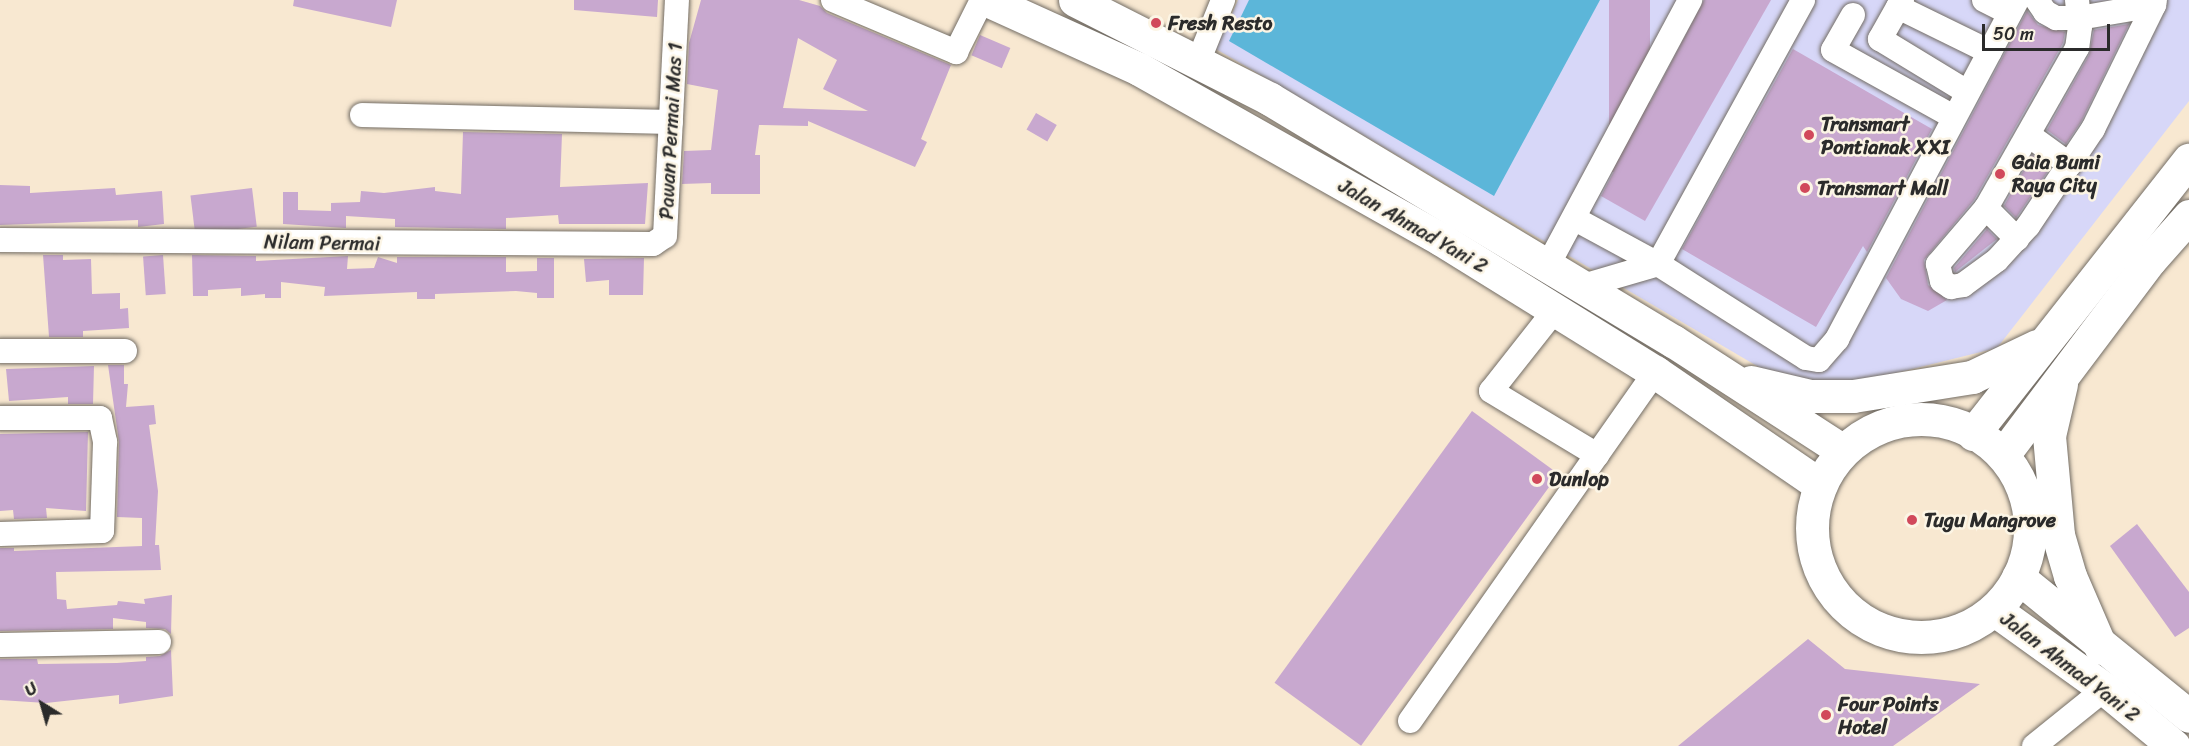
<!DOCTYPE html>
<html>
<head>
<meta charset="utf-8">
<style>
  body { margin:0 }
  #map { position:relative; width:2189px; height:746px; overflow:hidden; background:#f8e8d1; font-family:Sriracha,sans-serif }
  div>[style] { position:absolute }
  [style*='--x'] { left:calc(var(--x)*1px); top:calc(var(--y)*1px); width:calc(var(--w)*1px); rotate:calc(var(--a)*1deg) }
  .built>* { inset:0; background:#d7d7f8 }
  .water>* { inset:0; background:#5cb6d9 }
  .building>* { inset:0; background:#c8a8cf; transform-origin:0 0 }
  .roads { filter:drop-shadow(0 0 2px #736d65) drop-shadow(0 0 2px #736d65) }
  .minor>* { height:24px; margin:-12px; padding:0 12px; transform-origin:12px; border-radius:12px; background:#fff }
  .highway>* { height:33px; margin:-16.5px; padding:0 16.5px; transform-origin:16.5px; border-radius:16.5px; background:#fff }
  .highway>.ring { margin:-16.5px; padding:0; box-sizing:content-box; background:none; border:33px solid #fff; border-radius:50% }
  .dots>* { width:16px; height:16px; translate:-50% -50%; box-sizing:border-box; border:3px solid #fcf5e5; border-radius:50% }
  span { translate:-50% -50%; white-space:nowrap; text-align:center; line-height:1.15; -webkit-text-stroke:5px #fcf5e5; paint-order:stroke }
  .poi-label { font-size:20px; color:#2b2b2b; font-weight:700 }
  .left { translate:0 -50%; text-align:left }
  .street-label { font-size:20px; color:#2b2b2b }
  .north { position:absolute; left:12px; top:674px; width:60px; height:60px; -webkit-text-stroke:4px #fcf5e5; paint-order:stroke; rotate:323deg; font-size:16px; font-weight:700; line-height:24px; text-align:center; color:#2b2b2b }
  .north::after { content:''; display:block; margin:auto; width:21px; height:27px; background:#2b2b2b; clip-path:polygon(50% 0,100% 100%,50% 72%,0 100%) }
  .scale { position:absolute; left:1982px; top:24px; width:128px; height:27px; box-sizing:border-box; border:3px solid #2b2b2b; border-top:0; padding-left:8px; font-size:18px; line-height:21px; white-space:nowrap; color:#2b2b2b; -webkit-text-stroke:4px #fcf5e5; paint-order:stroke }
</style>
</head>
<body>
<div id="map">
  <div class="built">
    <div style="clip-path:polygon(1238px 0,2189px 0,2189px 101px,1997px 348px,1840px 387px,1793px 387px,1216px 49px)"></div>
  </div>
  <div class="water">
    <div style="clip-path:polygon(1249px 0,1600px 0,1494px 196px,1229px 41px)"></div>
  </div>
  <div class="building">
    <div style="clip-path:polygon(294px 0,397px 0,391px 27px,293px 6px)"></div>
    <div style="clip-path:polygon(574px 0,658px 0,657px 17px,574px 10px)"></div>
    <div style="clip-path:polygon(evenodd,701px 0,799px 0,820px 6px,827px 13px,951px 65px,921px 139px,927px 142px,915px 167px,808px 121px,808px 126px,759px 125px,755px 155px,760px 155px,760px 194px,711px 194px,711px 183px,682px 184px,684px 151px,711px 150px,718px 90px,687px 84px,689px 43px,701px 0,798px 38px,837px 60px,823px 89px,868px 111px,783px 108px,798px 38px)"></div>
    <div style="left:1609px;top:0;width:41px;height:172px"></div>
    <div style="clip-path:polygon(1704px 0,1771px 0,1645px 221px,1601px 196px)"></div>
    <div style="clip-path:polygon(2027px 11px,2038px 25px,2065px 32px,2063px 43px,1974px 200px,1924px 260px,1928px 285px,1947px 300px,1928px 311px,1901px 299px,1886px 278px)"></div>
    <div style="clip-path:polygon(2129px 24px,2081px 122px,2066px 144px,2047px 130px,2089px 55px,2094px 30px)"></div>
    <div style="left:980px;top:35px;width:33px;height:22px;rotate:23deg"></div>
    <div style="clip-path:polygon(1793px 49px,1932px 129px,1867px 252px,1863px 246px,1816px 327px,1682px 249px)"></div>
    <div style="left:1036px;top:113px;width:24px;height:19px;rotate:30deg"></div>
    <div style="clip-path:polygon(463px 132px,562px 134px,560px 187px,648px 183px,645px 224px,559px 224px,558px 215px,506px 218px,506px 229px,395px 227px,395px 219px,346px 216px,346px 228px,283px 224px,283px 192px,298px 192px,298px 210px,331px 211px,331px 203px,360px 202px,361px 191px,384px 193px,435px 187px,435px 191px,461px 194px)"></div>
    <div style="clip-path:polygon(2032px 155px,2050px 168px,2016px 218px,2004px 206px)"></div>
    <div style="clip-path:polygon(0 185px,30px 186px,30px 193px,115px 188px,116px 195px,162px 191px,164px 224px,138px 227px,138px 220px,0 225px)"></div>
    <div style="left:252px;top:188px;width:39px;height:62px;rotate:83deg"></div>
    <div style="clip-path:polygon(1987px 229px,1997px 239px,1955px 272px,1954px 268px)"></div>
    <div style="clip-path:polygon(43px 255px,63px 255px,63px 260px,91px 259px,92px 294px,120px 293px,120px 309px,128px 308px,129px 328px,83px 331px,83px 337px,49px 337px)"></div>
    <div style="left:163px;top:255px;width:39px;height:20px;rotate:86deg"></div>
    <div style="clip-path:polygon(192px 255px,256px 256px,256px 261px,348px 256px,347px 269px,374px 268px,378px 257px,397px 263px,397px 257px,506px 257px,506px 272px,537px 271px,537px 258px,554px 258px,554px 298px,537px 298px,537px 293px,516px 291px,435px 294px,435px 299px,417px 299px,417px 292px,324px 296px,325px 287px,281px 282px,281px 298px,265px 298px,265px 294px,241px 296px,241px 288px,208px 290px,208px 296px,193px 296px)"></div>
    <div style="clip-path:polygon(644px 258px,643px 295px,609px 295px,609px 280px,586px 282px,584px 259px)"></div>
    <div style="clip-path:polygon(108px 365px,124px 365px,124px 384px,128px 384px,126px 407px,154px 405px,156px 424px,149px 425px,158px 491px,155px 545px,159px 545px,161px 570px,56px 572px,57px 599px,66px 600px,67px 609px,117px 605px,118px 601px,145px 604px,144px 599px,172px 595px,171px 634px,165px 629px,146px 628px,146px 622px,113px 618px,113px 629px,0 631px,0 548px,14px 548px,14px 551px,142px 546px,142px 518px,117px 517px,119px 442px)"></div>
    <div style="clip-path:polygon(94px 366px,93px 404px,68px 404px,68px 397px,9px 401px,6px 369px)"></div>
    <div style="left:1472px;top:411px;width:107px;height:336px;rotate:36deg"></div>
    <div style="clip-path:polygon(88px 432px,86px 511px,46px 508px,47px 518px,14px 519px,13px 510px,0 511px,0 434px)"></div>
    <div style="clip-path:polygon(2137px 524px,2189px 592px,2189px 628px,2175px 637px,2110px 546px)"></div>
    <div style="clip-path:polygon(1808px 639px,1845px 669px,1980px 684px,1893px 746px,1678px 746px)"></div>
    <div style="clip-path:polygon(171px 650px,173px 696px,119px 704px,119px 695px,46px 703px,0 700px,0 659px,37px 659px,38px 664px,117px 663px,146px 661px,146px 657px,160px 656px)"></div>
  </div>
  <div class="roads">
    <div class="minor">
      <div style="--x:833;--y:0;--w:134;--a:22.9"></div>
      <div style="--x:956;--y:52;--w:58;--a:-63.4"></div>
      <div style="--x:1902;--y:0;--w:45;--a:119.4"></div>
      <div style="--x:1880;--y:39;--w:102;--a:31.3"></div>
      <div style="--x:1984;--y:0;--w:29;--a:27"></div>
      <div style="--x:2037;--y:0;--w:14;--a:56"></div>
      <div style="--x:2045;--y:12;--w:13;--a:29"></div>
      <div style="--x:2056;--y:18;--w:23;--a:0"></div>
      <div style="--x:2079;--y:18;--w:76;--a:-9.8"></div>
      <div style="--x:2154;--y:5;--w:5;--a:-79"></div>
      <div style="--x:2077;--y:0;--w:27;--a:84"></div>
      <div style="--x:2080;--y:27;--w:21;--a:98"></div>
      <div style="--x:2077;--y:48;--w:184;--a:119.6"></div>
      <div style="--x:1986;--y:208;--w:74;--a:130.6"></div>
      <div style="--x:1938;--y:264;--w:17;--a:77"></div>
      <div style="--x:1942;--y:281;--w:11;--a:34"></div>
      <div style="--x:1951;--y:287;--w:12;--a:-9"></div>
      <div style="--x:1963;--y:285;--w:42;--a:-36.3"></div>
      <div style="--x:1997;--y:260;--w:46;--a:-47.6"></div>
      <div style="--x:2028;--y:226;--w:117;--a:-56.2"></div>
      <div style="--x:2093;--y:129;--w:138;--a:-63.8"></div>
      <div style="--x:1898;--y:7;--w:102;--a:26.1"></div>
      <div style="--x:1853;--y:15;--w:40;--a:119.7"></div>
      <div style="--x:1833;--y:50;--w:138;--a:29"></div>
      <div style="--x:1198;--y:62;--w:67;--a:-68"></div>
      <div style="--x:362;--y:115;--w:309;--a:1.3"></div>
      <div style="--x:2030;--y:136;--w:49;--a:35.9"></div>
      <div style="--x:1986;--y:208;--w:44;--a:45"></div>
      <div style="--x:1575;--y:219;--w:94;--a:28.5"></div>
      <div style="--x:1658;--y:264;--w:175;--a:32.4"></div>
      <div style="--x:1806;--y:358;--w:13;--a:9"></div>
      <div style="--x:1819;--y:360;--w:28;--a:-49"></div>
      <div style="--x:1837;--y:339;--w:384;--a:-62"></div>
      <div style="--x:0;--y:240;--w:653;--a:0.35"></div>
      <div style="--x:653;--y:244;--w:14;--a:-34"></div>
      <div style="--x:665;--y:236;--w:236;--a:-87.1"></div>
      <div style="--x:1548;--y:265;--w:301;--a:-61.8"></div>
      <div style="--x:1583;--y:286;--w:78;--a:-16.3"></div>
      <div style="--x:1658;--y:264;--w:301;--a:-61.2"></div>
      <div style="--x:1555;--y:310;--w:103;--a:128.3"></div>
      <div style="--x:1491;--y:391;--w:124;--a:31.1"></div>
      <div style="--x:0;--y:351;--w:125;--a:0"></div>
      <div style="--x:0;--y:418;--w:100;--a:0"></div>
      <div style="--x:100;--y:418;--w:25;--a:78"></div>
      <div style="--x:105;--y:442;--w:89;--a:91.9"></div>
      <div style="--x:102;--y:531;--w:102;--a:178.3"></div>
      <div style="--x:0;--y:645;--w:159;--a:-1.1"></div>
      <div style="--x:1410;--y:721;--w:426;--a:-54.9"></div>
      <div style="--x:2034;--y:746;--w:91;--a:-38.8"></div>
    </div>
    <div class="highway">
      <div style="--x:987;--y:0;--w:167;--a:24.4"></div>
      <div style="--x:1139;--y:69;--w:348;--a:29.4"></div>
      <div style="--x:1442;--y:240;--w:251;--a:31.8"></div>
      <div style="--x:1655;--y:372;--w:200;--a:34.4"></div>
      <div style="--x:1075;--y:0;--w:219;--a:26.9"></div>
      <div style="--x:1270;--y:99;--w:470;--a:31"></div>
      <div style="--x:1673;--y:341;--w:202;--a:32.9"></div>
      <div style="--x:1751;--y:382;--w:61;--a:13.3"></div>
      <div style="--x:1810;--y:396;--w:43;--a:0"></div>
      <div style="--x:1853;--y:396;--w:121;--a:-9.1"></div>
      <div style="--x:1972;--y:377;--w:72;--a:-25.5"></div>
      <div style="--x:2061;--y:384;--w:53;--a:103"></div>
      <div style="--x:2049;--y:436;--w:99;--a:84.8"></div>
      <div style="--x:2058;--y:535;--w:43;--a:73.7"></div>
      <div style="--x:2070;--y:576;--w:78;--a:66.7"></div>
      <div class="ring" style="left:1812px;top:419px;width:185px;height:185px"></div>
      <div style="--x:1973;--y:434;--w:349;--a:-51.8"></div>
      <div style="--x:2003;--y:455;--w:244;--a:-53"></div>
      <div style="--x:2150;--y:260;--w:59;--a:-48.4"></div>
      <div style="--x:2018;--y:577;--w:220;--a:39.1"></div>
      <div style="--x:1995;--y:610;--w:135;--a:35.7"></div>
      <div style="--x:2105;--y:689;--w:89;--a:39.6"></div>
    </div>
  </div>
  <div class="dots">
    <div style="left:1156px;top:23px;background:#d1495b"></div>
    <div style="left:1809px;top:135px;background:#d1495b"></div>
    <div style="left:2000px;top:174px;background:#d1495b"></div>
    <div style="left:1805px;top:188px;background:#d1495b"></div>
    <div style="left:1537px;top:479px;background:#d1495b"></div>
    <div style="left:1912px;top:520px;background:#d1495b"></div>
    <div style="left:1826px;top:715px;background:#d1495b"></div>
  </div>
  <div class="poi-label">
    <span class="left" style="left:1168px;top:23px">Fresh Resto</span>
    <span class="left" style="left:1821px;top:136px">Transmart<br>Pontianak XXI</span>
    <span class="left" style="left:2012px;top:174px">Gaia Bumi<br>Raya City</span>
    <span class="left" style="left:1817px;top:188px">Transmart Mall</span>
    <span class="left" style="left:1549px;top:479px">Dunlop</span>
    <span class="left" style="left:1924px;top:520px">Tugu Mangrove</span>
    <span class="left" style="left:1838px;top:716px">Four Points<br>Hotel</span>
  </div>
  <div class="street-label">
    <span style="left:671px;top:131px;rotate:-87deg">Pawan Permai Mas 1</span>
    <span style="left:1413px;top:226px;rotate:30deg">Jalan Ahmad Yani 2</span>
    <span style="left:322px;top:243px;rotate:1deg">Nilam Permai</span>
    <span style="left:2070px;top:667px;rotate:37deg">Jalan Ahmad Yani 2</span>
  </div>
  <div class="north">U</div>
  <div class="scale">50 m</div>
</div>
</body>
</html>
